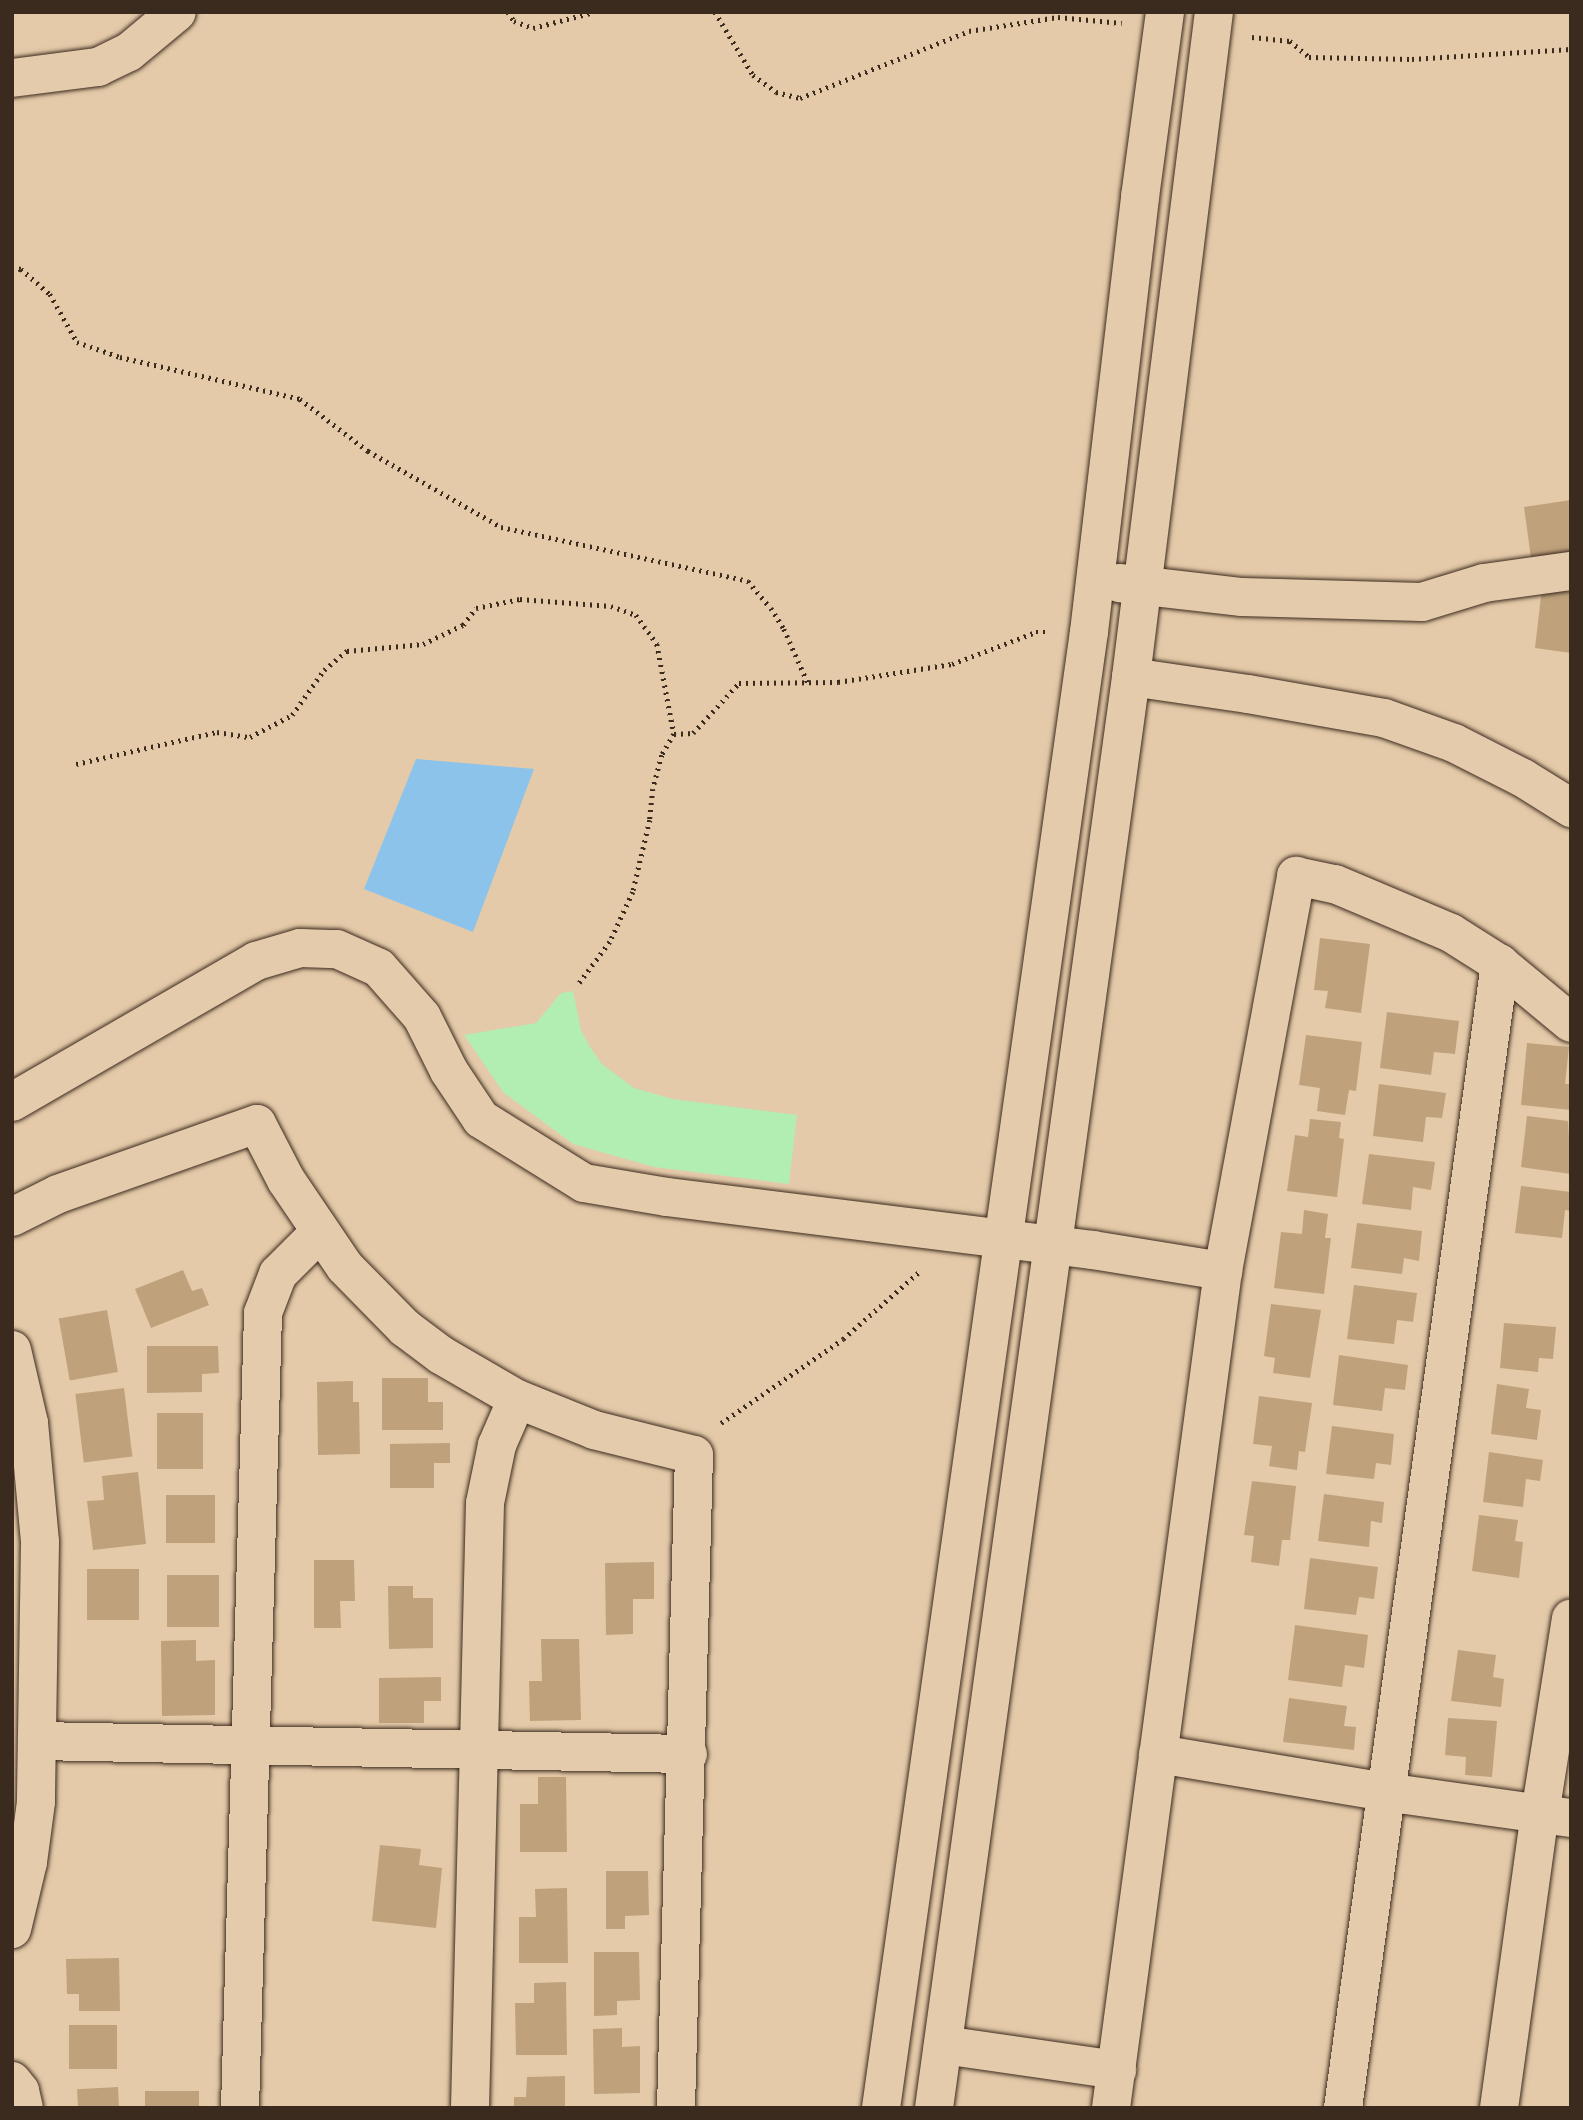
<!DOCTYPE html>
<html>
<head>
<meta charset="utf-8">
<style>
  body { margin:0 }
  #map { position:relative; width:1583px; height:2120px; overflow:hidden; background:#e4caa8; font-family:"Architects Daughter",sans-serif }
  div>[style] { position:absolute }
  [style*='--x'] { left:calc(var(--x)*1px); top:calc(var(--y)*1px); width:calc(var(--w)*1px); rotate:calc(var(--a)*1deg) }
  .green>* { inset:0; background:#b2edb1 }
  .water>* { inset:0; background:#8cc3eb }
  .building>* { inset:0; background:#bfa27c; transform-origin:0 0 }
  .path>* { height:4.5px; margin-top:-2.25px; transform-origin:0; background:repeating-linear-gradient(90deg,#3b2a1e 0 2px,transparent 0 7px) }
  .roads { filter:drop-shadow(0 0 2px #3b2a1e) drop-shadow(0 0 2px #3b2a1e) }
  .street>* { height:38px; margin:-19px; padding:0 19px; transform-origin:19px; border-radius:19px; background:#e4cbac }
  span { translate:-50% -50%; white-space:nowrap; text-align:center; line-height:1.15; -webkit-text-stroke:5px #e4cbac; paint-order:stroke }
  .frame { position:absolute; inset:0; border:14px solid #3b2a1e; pointer-events:none }
</style>
</head>
<body>
<div id="map">
  <div class="green">
    <div style="clip-path:polygon(573px 991px,581px 1030px,590px 1047px,602px 1064px,634px 1088px,673px 1099px,797px 1115px,789px 1184px,654px 1167px,573px 1144px,503px 1092px,464px 1035px,536px 1023px,561px 993px)"></div>
  </div>
  <div class="water">
    <div style="clip-path:polygon(416px 759px,534px 769px,473px 932px,364px 889px)"></div>
  </div>
  <div class="building">
    <div style="clip-path:polygon(1571px 500px,1571px 553px,1531px 558px,1524px 507px)"></div>
    <div style="clip-path:polygon(1542px 588px,1571px 592px,1571px 653px,1535px 648px)"></div>
    <div style="clip-path:polygon(1320px 938px,1370px 944px,1361px 1013px,1325px 1008px,1328px 991px,1314px 990px)"></div>
    <div style="clip-path:polygon(1387px 1012px,1459px 1021px,1455px 1054px,1434px 1052px,1431px 1075px,1380px 1068px)"></div>
    <div style="clip-path:polygon(1306px 1035px,1362px 1042px,1356px 1091px,1349px 1090px,1345px 1115px,1317px 1111px,1320px 1088px,1299px 1085px)"></div>
    <div style="clip-path:polygon(1527px 1043px,1569px 1047px,1565px 1084px,1571px 1084px,1571px 1110px,1521px 1105px)"></div>
    <div style="clip-path:polygon(1379px 1084px,1446px 1093px,1442px 1118px,1426px 1117px,1423px 1142px,1373px 1136px)"></div>
    <div style="clip-path:polygon(1527px 1116px,1568px 1121px,1571px 1174px,1521px 1167px)"></div>
    <div style="clip-path:polygon(1310px 1119px,1341px 1122px,1339px 1138px,1344px 1139px,1337px 1197px,1287px 1191px,1295px 1135px,1308px 1137px)"></div>
    <div style="clip-path:polygon(1369px 1154px,1435px 1162px,1431px 1190px,1413px 1187px,1411px 1210px,1362px 1204px)"></div>
    <div style="clip-path:polygon(1521px 1186px,1571px 1192px,1571px 1211px,1565px 1210px,1562px 1238px,1515px 1233px)"></div>
    <div style="clip-path:polygon(1304px 1210px,1328px 1214px,1325px 1238px,1331px 1238px,1324px 1294px,1274px 1288px,1281px 1232px,1302px 1234px)"></div>
    <div style="clip-path:polygon(1357px 1223px,1422px 1231px,1419px 1261px,1404px 1258px,1402px 1274px,1351px 1268px)"></div>
    <div style="clip-path:polygon(183px 1270px,192px 1291px,202px 1288px,209px 1305px,151px 1328px,135px 1289px)"></div>
    <div style="clip-path:polygon(1354px 1285px,1417px 1293px,1413px 1322px,1397px 1320px,1394px 1344px,1347px 1339px)"></div>
    <div style="clip-path:polygon(1271px 1304px,1321px 1310px,1310px 1378px,1273px 1373px,1275px 1358px,1264px 1356px)"></div>
    <div style="left:107px;top:1310px;width:63px;height:49px;rotate:80deg"></div>
    <div style="clip-path:polygon(1504px 1323px,1556px 1327px,1553px 1359px,1539px 1358px,1538px 1372px,1500px 1368px)"></div>
    <div style="clip-path:polygon(147px 1346px,218px 1346px,219px 1373px,202px 1374px,202px 1392px,147px 1393px)"></div>
    <div style="clip-path:polygon(1339px 1355px,1408px 1365px,1405px 1390px,1385px 1388px,1382px 1411px,1333px 1405px)"></div>
    <div style="clip-path:polygon(382px 1378px,428px 1378px,428px 1402px,443px 1402px,443px 1430px,382px 1430px)"></div>
    <div style="clip-path:polygon(353px 1381px,353px 1402px,359px 1402px,360px 1454px,318px 1455px,317px 1382px)"></div>
    <div style="clip-path:polygon(1497px 1384px,1529px 1389px,1526px 1408px,1541px 1410px,1537px 1440px,1491px 1434px)"></div>
    <div style="left:124px;top:1388px;width:69px;height:49px;rotate:83deg"></div>
    <div style="clip-path:polygon(1259px 1396px,1312px 1403px,1305px 1452px,1299px 1451px,1297px 1470px,1269px 1466px,1272px 1446px,1253px 1444px)"></div>
    <div style="left:157px;top:1413px;width:46px;height:56px"></div>
    <div style="clip-path:polygon(1332px 1426px,1394px 1434px,1391px 1465px,1376px 1463px,1374px 1479px,1326px 1474px)"></div>
    <div style="clip-path:polygon(450px 1443px,450px 1463px,434px 1463px,434px 1488px,390px 1488px,390px 1444px)"></div>
    <div style="clip-path:polygon(1489px 1452px,1543px 1460px,1540px 1481px,1526px 1479px,1523px 1507px,1483px 1502px)"></div>
    <div style="clip-path:polygon(138px 1472px,146px 1544px,93px 1550px,87px 1501px,104px 1500px,102px 1476px)"></div>
    <div style="clip-path:polygon(1252px 1481px,1296px 1486px,1290px 1540px,1282px 1540px,1279px 1566px,1251px 1562px,1254px 1536px,1244px 1535px)"></div>
    <div style="clip-path:polygon(1324px 1494px,1384px 1502px,1382px 1523px,1371px 1521px,1369px 1547px,1318px 1541px)"></div>
    <div style="left:215px;top:1495px;width:48px;height:49px;rotate:90deg"></div>
    <div style="clip-path:polygon(1479px 1515px,1518px 1520px,1515px 1541px,1523px 1542px,1519px 1578px,1472px 1571px)"></div>
    <div style="clip-path:polygon(1310px 1558px,1378px 1567px,1374px 1599px,1359px 1597px,1356px 1615px,1304px 1609px)"></div>
    <div style="clip-path:polygon(314px 1560px,354px 1560px,355px 1601px,340px 1601px,341px 1628px,314px 1628px)"></div>
    <div style="clip-path:polygon(654px 1562px,654px 1599px,633px 1599px,633px 1634px,606px 1635px,605px 1563px)"></div>
    <div style="left:87px;top:1569px;width:52px;height:51px"></div>
    <div style="left:167px;top:1575px;width:52px;height:52px"></div>
    <div style="clip-path:polygon(388px 1586px,413px 1586px,413px 1598px,433px 1598px,433px 1648px,389px 1649px)"></div>
    <div style="clip-path:polygon(1295px 1625px,1368px 1635px,1364px 1668px,1345px 1665px,1342px 1687px,1288px 1680px)"></div>
    <div style="clip-path:polygon(541px 1639px,579px 1639px,581px 1720px,530px 1721px,529px 1681px,542px 1681px)"></div>
    <div style="clip-path:polygon(196px 1640px,196px 1661px,215px 1660px,215px 1715px,162px 1716px,161px 1641px)"></div>
    <div style="clip-path:polygon(1458px 1650px,1496px 1655px,1493px 1677px,1504px 1679px,1501px 1707px,1451px 1701px)"></div>
    <div style="clip-path:polygon(441px 1677px,441px 1701px,424px 1701px,424px 1723px,379px 1723px,379px 1678px)"></div>
    <div style="clip-path:polygon(1289px 1698px,1347px 1706px,1344px 1726px,1356px 1727px,1354px 1750px,1283px 1742px)"></div>
    <div style="clip-path:polygon(1448px 1718px,1497px 1721px,1492px 1777px,1465px 1775px,1466px 1757px,1445px 1755px)"></div>
    <div style="clip-path:polygon(538px 1777px,566px 1777px,567px 1852px,520px 1852px,520px 1804px,538px 1804px)"></div>
    <div style="clip-path:polygon(380px 1845px,421px 1849px,419px 1865px,442px 1868px,436px 1928px,372px 1921px)"></div>
    <div style="clip-path:polygon(606px 1871px,648px 1871px,649px 1915px,625px 1916px,625px 1929px,606px 1929px)"></div>
    <div style="clip-path:polygon(567px 1888px,568px 1963px,519px 1963px,519px 1917px,536px 1917px,535px 1889px)"></div>
    <div style="clip-path:polygon(594px 1952px,639px 1952px,640px 2000px,617px 2001px,617px 2015px,594px 2016px)"></div>
    <div style="clip-path:polygon(119px 1958px,120px 2011px,79px 2011px,79px 1994px,67px 1994px,66px 1959px)"></div>
    <div style="clip-path:polygon(566px 1982px,567px 2055px,516px 2055px,515px 2003px,534px 2003px,534px 1983px)"></div>
    <div style="left:69px;top:2025px;width:48px;height:44px"></div>
    <div style="clip-path:polygon(622px 2028px,622px 2047px,640px 2046px,640px 2093px,594px 2094px,593px 2029px)"></div>
    <div style="clip-path:polygon(565px 2076px,565px 2108px,514px 2108px,514px 2097px,526px 2097px,527px 2077px)"></div>
    <div style="left:118px;top:2087px;width:21px;height:41px;rotate:87deg"></div>
    <div style="left:145px;top:2091px;width:54px;height:17px"></div>
  </div>
  <div class="path">
    <div style="--x:508;--y:12;--w:11;--a:56"></div>
    <div style="--x:514;--y:21;--w:20;--a:20"></div>
    <div style="--x:533;--y:28;--w:63;--a:-14.7"></div>
    <div style="--x:715;--y:12;--w:74;--a:58.9"></div>
    <div style="--x:753;--y:75;--w:29;--a:36"></div>
    <div style="--x:776;--y:92;--w:25;--a:14"></div>
    <div style="--x:800;--y:98;--w:182;--a:-21.6"></div>
    <div style="--x:969;--y:31;--w:90;--a:-8.9"></div>
    <div style="--x:1058;--y:17;--w:64;--a:5.4"></div>
    <div style="--x:1252;--y:37;--w:38;--a:6"></div>
    <div style="--x:1290;--y:41;--w:25;--a:40"></div>
    <div style="--x:1309;--y:57;--w:103;--a:1.1"></div>
    <div style="--x:1412;--y:59;--w:159;--a:-3.6"></div>
    <div style="--x:12;--y:267;--w:9;--a:13"></div>
    <div style="--x:21;--y:269;--w:38;--a:41"></div>
    <div style="--x:50;--y:294;--w:55;--a:60.6"></div>
    <div style="--x:77;--y:342;--w:46;--a:19.2"></div>
    <div style="--x:120;--y:357;--w:185;--a:13.1"></div>
    <div style="--x:300;--y:399;--w:86;--a:37.4"></div>
    <div style="--x:368;--y:451;--w:153;--a:29.7"></div>
    <div style="--x:501;--y:527;--w:253;--a:12.3"></div>
    <div style="--x:748;--y:581;--w:35;--a:50"></div>
    <div style="--x:771;--y:608;--w:25;--a:58"></div>
    <div style="--x:784;--y:629;--w:59;--a:66"></div>
    <div style="--x:674;--y:734;--w:19;--a:-3"></div>
    <div style="--x:693;--y:733;--w:68;--a:-47.4"></div>
    <div style="--x:739;--y:683;--w:99;--a:-0.6"></div>
    <div style="--x:838;--y:682;--w:115;--a:-9"></div>
    <div style="--x:952;--y:664;--w:90;--a:-20.9"></div>
    <div style="--x:1036;--y:632;--w:11;--a:0"></div>
    <div style="--x:76;--y:764;--w:145;--a:-12.8"></div>
    <div style="--x:217;--y:732;--w:33;--a:9"></div>
    <div style="--x:250;--y:737;--w:47;--a:-27.6"></div>
    <div style="--x:292;--y:715;--w:55;--a:-54.6"></div>
    <div style="--x:324;--y:670;--w:30;--a:-40"></div>
    <div style="--x:347;--y:651;--w:76;--a:-5.3"></div>
    <div style="--x:423;--y:644;--w:44;--a:-25.4"></div>
    <div style="--x:463;--y:625;--w:21;--a:-53"></div>
    <div style="--x:476;--y:608;--w:45;--a:-11.6"></div>
    <div style="--x:520;--y:599;--w:91;--a:4.4"></div>
    <div style="--x:611;--y:606;--w:27;--a:20"></div>
    <div style="--x:636;--y:615;--w:36;--a:54"></div>
    <div style="--x:657;--y:644;--w:92;--a:79.3"></div>
    <div style="--x:674;--y:734;--w:24;--a:120"></div>
    <div style="--x:662;--y:755;--w:35;--a:105"></div>
    <div style="--x:653;--y:789;--w:31;--a:96"></div>
    <div style="--x:650;--y:820;--w:74;--a:103.3"></div>
    <div style="--x:633;--y:892;--w:55;--a:114.7"></div>
    <div style="--x:610;--y:942;--w:54;--a:126.7"></div>
    <div style="--x:721;--y:1423;--w:148;--a:-34.5"></div>
    <div style="--x:843;--y:1339;--w:101;--a:-41.4"></div>
  </div>
  <div class="roads">
    <div class="street">
      <div style="--x:12;--y:78;--w:87;--a:-7.3"></div>
      <div style="--x:98;--y:67;--w:34;--a:-26"></div>
      <div style="--x:129;--y:52;--w:62;--a:-39.8"></div>
      <div style="--x:1119;--y:583;--w:124;--a:6.5"></div>
      <div style="--x:1242;--y:597;--w:180;--a:1.6"></div>
      <div style="--x:1422;--y:602;--w:65;--a:-17"></div>
      <div style="--x:1484;--y:583;--w:88;--a:-7.9"></div>
      <div style="--x:1131;--y:677;--w:118;--a:8.3"></div>
      <div style="--x:1248;--y:694;--w:138;--a:10"></div>
      <div style="--x:1384;--y:718;--w:74;--a:19.7"></div>
      <div style="--x:1454;--y:743;--w:77;--a:26.9"></div>
      <div style="--x:1523;--y:778;--w:57;--a:32"></div>
      <div style="--x:12;--y:1102;--w:282;--a:-30"></div>
      <div style="--x:256;--y:961;--w:46;--a:-16.5"></div>
      <div style="--x:300;--y:948;--w:37;--a:2"></div>
      <div style="--x:337;--y:949;--w:46;--a:24.3"></div>
      <div style="--x:379;--y:968;--w:65;--a:48.7"></div>
      <div style="--x:422;--y:1017;--w:60;--a:63.4"></div>
      <div style="--x:449;--y:1071;--w:58;--a:56.3"></div>
      <div style="--x:481;--y:1119;--w:121;--a:31.9"></div>
      <div style="--x:584;--y:1183;--w:84;--a:9.6"></div>
      <div style="--x:667;--y:1197;--w:429;--a:7.1"></div>
      <div style="--x:1093;--y:1250;--w:132;--a:9.2"></div>
      <div style="--x:12;--y:1217;--w:51;--a:-26.6"></div>
      <div style="--x:58;--y:1194;--w:211;--a:-19.4"></div>
      <div style="--x:257;--y:1124;--w:63;--a:62.6"></div>
      <div style="--x:286;--y:1180;--w:105;--a:55.9"></div>
      <div style="--x:345;--y:1267;--w:86;--a:45.5"></div>
      <div style="--x:405;--y:1328;--w:45;--a:36.9"></div>
      <div style="--x:441;--y:1355;--w:88;--a:30.1"></div>
      <div style="--x:517;--y:1399;--w:83;--a:21.9"></div>
      <div style="--x:594;--y:1430;--w:103;--a:14"></div>
      <div style="--x:694;--y:1455;--w:653;--a:91.58"></div>
      <div style="--x:12;--y:1350;--w:75;--a:76.9"></div>
      <div style="--x:29;--y:1423;--w:120;--a:84.7"></div>
      <div style="--x:40;--y:1542;--w:260;--a:90.9"></div>
      <div style="--x:36;--y:1802;--w:61;--a:97.6"></div>
      <div style="--x:28;--y:1862;--w:69;--a:103.4"></div>
      <div style="--x:38;--y:1741;--w:650;--a:1.15"></div>
      <div style="--x:1158;--y:1754;--w:230;--a:9.5"></div>
      <div style="--x:1385;--y:1792;--w:188;--a:8"></div>
      <div style="--x:943;--y:2045;--w:176;--a:8.2"></div>
      <div style="--x:12;--y:2081;--w:13;--a:51"></div>
      <div style="--x:20;--y:2091;--w:17;--a:77"></div>
      <div style="--x:240;--y:2108;--w:795;--a:-88.34"></div>
      <div style="--x:263;--y:1313;--w:42;--a:-69"></div>
      <div style="--x:278;--y:1274;--w:58;--a:-45"></div>
      <div style="--x:470;--y:2108;--w:605;--a:-88.58"></div>
      <div style="--x:485;--y:1503;--w:59;--a:-78.3"></div>
      <div style="--x:497;--y:1445;--w:50;--a:-66.5"></div>
      <div style="--x:881;--y:2108;--w:1491;--a:-81.98"></div>
      <div style="--x:1089;--y:632;--w:438;--a:-83.3"></div>
      <div style="--x:1140;--y:197;--w:187;--a:-82.3"></div>
      <div style="--x:934;--y:2108;--w:1444;--a:-82.16"></div>
      <div style="--x:1131;--y:677;--w:670;--a:-82.89"></div>
      <div style="--x:1111;--y:2108;--w:844;--a:-82.38"></div>
      <div style="--x:1223;--y:1271;--w:402;--a:-79.5"></div>
      <div style="--x:1296;--y:876;--w:40;--a:12"></div>
      <div style="--x:1335;--y:884;--w:126;--a:22.9"></div>
      <div style="--x:1451;--y:933;--w:58;--a:32.3"></div>
      <div style="--x:1500;--y:964;--w:92;--a:39.7"></div>
      <div style="--x:1343;--y:2108;--w:1155;--a:-82.19"></div>
      <div style="--x:1499;--y:2108;--w:297;--a:-82.1"></div>
      <div style="--x:1540;--y:1814;--w:198;--a:-81"></div>
    </div>
  </div>
  <div class="frame"></div>
</div>
</body>
</html>
